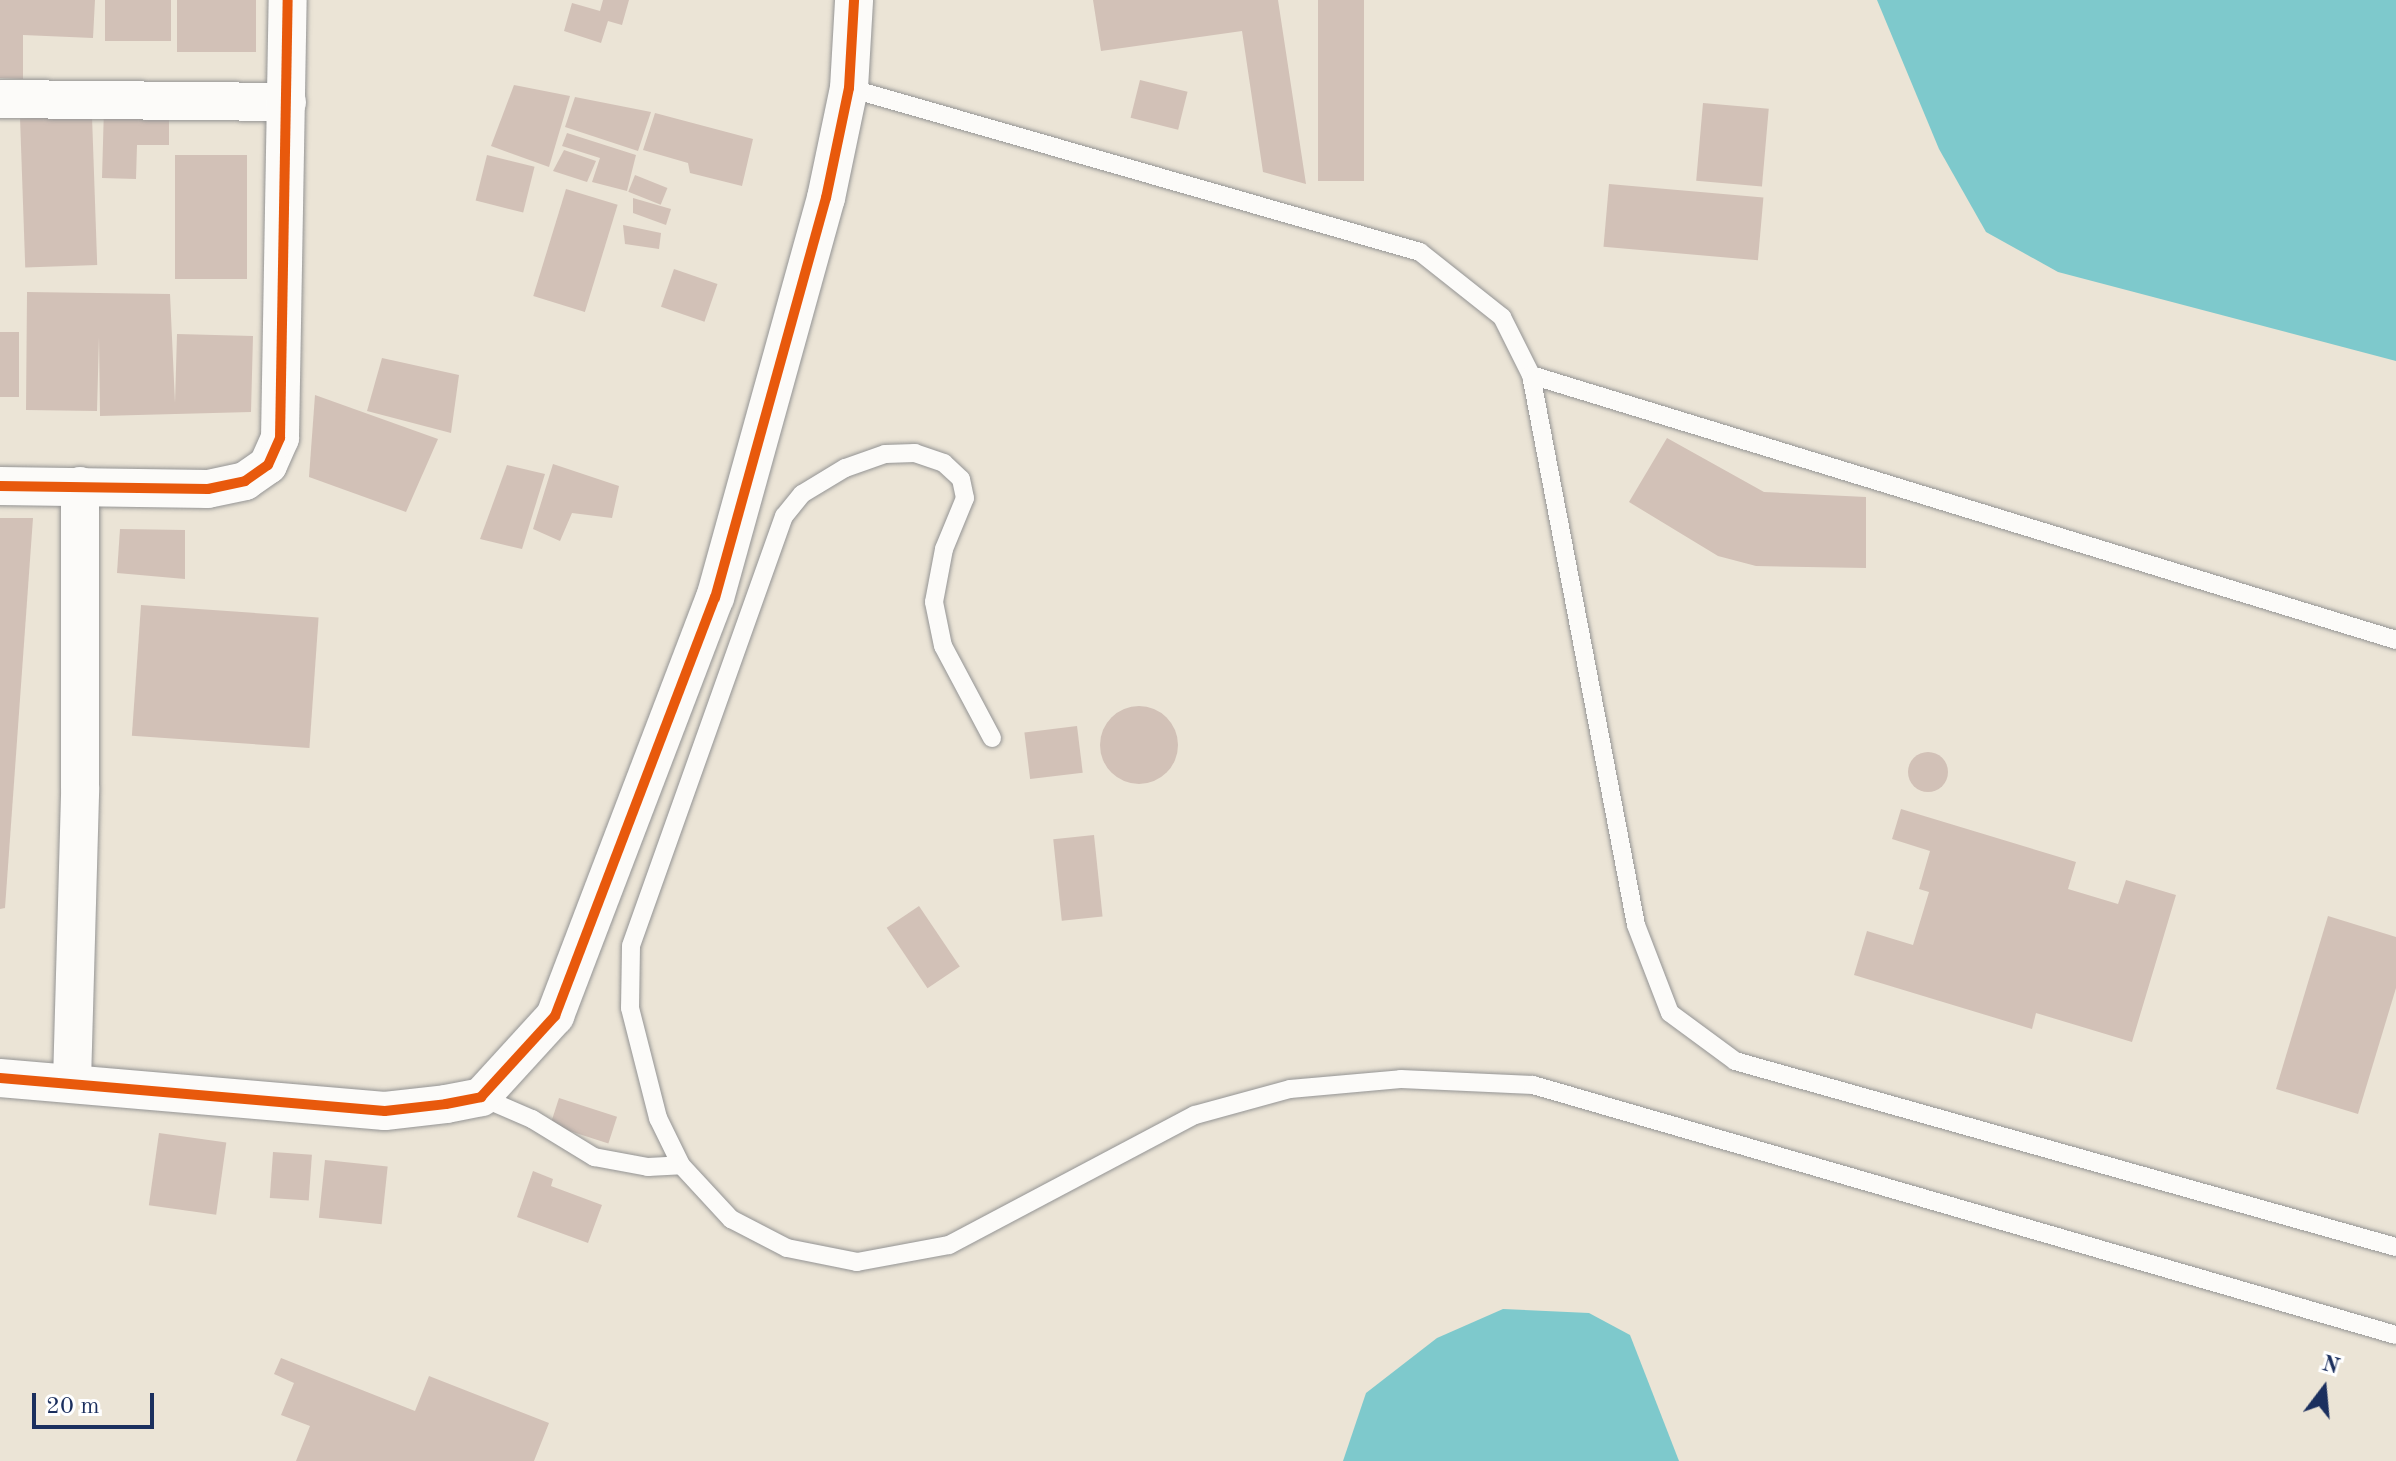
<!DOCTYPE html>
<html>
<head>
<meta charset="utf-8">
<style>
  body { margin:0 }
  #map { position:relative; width:2396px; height:1461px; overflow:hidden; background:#ebe4d6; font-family:"Old Standard TT",serif }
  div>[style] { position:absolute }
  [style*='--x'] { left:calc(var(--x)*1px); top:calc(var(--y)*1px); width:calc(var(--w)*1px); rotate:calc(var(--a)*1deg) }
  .water>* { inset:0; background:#7ec9cc }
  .building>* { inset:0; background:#d2c1b7; transform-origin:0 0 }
  .round { border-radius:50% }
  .roads { filter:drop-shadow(0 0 2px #949494) drop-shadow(0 0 2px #949494) }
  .lane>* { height:18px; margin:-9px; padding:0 9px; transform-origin:9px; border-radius:9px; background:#fcfbf9 }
  .street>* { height:38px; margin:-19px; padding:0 19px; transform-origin:19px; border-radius:19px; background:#fcfbf9 }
  .cycleway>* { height:10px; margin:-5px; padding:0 5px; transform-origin:5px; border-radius:5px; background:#e8590c }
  span { translate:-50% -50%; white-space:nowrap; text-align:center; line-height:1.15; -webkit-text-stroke:6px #fff; paint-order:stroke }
  .north { position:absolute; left:2284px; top:1349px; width:80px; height:80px; -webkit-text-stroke:6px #fff; paint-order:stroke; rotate:16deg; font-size:22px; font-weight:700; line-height:32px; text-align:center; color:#1b2f5e }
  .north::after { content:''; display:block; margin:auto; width:28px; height:36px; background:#1b2f5e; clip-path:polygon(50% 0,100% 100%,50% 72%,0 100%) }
  .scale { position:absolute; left:32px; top:1393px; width:122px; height:36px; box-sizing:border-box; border:4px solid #1b2f5e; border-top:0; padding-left:10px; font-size:24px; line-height:28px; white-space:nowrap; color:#1b2f5e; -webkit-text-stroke:6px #fff; paint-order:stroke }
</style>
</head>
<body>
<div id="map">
  <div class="water">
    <div style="clip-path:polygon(1877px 0,2396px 0,2396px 361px,2058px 272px,1986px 232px,1939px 149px)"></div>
    <div style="clip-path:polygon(1503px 1309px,1589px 1313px,1630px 1335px,1679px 1461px,1343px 1461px,1366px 1393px,1437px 1338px)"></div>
  </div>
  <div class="building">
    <div style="clip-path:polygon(0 0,95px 0,93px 38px,23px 35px,23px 79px,0 78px)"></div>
    <div style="left:105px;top:0;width:66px;height:41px"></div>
    <div style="left:177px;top:0;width:79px;height:52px"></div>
    <div style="clip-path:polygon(603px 0,629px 0,622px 25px,608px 21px,601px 43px,564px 31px,572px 3px,600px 11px)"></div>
    <div style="clip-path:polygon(1093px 0,1278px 0,1306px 184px,1263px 172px,1242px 31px,1101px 51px)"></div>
    <div style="left:1318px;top:0;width:46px;height:181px"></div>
    <div style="left:1140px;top:80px;width:49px;height:39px;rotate:14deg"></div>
    <div style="clip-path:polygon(514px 85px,570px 96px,549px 167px,491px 146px)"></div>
    <div style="clip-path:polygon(575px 97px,651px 112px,638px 151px,565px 127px)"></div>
    <div style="left:1703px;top:103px;width:66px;height:78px;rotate:5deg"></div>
    <div style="clip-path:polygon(104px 107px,169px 108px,169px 145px,137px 145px,136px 179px,102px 178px)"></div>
    <div style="clip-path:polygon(655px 113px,753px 139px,742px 186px,690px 173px,688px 163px,643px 150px)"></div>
    <div style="left:92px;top:116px;width:149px;height:72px;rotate:88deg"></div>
    <div style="clip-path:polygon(567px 133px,636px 155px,627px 191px,592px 182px,600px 158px,562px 146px)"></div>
    <div style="clip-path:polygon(564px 150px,596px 161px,587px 182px,553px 171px)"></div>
    <div style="left:175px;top:155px;width:72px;height:124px"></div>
    <div style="left:487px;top:155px;width:49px;height:47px;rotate:14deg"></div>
    <div style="left:635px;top:175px;width:35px;height:18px;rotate:22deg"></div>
    <div style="left:1609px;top:184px;width:155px;height:63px;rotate:5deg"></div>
    <div style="left:566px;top:189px;width:54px;height:112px;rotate:17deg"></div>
    <div style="clip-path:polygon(633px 198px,671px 209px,666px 225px,633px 213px)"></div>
    <div style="clip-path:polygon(623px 225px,661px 233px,659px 249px,625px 244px)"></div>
    <div style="left:674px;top:269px;width:46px;height:40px;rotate:19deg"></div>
    <div style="clip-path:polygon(27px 292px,170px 294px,175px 403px,177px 334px,253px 336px,251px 412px,100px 416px,99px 337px,97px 411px,26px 410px)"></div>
    <div style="left:0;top:332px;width:19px;height:65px"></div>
    <div style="clip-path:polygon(382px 358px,459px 375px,451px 433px,367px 411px)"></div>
    <div style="clip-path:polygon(315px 395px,438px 439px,406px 512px,309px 477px)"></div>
    <div style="clip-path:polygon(1667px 438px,1764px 492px,1866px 497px,1866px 568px,1756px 566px,1718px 556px,1629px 502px)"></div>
    <div style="clip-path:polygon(553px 464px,619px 486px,612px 518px,572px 513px,560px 541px,533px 529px)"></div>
    <div style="clip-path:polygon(507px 465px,545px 474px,522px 549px,480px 539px)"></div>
    <div style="clip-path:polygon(0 518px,33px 518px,5px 908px,0 909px)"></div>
    <div style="clip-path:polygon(120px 529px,185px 530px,185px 579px,117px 573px)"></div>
    <div style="left:141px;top:605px;width:178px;height:131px;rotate:4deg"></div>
    <div class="round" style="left:1100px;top:706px;width:78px;height:78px"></div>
    <div style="left:1077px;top:726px;width:47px;height:53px;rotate:83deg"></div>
    <div class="round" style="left:1908px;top:752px;width:40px;height:40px"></div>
    <div style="clip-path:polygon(1901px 809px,2076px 862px,2068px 889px,2118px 904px,2126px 880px,2176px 895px,2132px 1042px,2036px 1013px,2032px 1029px,1854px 975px,1867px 931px,1913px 945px,1929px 892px,1919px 889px,1930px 851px,1892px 839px)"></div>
    <div style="left:1094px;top:835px;width:82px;height:41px;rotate:84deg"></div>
    <div style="left:919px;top:906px;width:73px;height:39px;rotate:56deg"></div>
    <div style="clip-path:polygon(2328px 916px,2396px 937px,2396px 988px,2358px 1114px,2276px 1089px)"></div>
    <div style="left:559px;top:1098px;width:61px;height:28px;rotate:18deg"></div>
    <div style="left:159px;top:1133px;width:68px;height:73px;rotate:8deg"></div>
    <div style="left:273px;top:1152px;width:39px;height:46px;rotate:4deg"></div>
    <div style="left:325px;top:1160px;width:63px;height:58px;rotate:6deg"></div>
    <div style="clip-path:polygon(533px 1171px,553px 1179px,551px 1186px,602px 1205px,588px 1243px,517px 1217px)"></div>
    <div style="clip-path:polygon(281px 1358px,415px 1411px,429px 1376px,549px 1423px,534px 1461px,296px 1461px,310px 1426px,281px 1415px,294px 1383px,274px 1374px)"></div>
  </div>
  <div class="roads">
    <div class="lane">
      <div style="--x:849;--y:88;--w:594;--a:16.02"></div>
      <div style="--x:1420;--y:252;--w:105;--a:38.4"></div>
      <div style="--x:1502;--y:317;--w:65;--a:63.4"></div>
      <div style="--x:1531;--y:375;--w:560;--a:79.19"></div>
      <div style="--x:1636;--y:925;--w:94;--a:68.9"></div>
      <div style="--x:1670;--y:1013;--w:81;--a:36.4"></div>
      <div style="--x:1735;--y:1061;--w:687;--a:15.72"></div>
      <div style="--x:1531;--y:375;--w:905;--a:17.03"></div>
      <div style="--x:992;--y:738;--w:104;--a:-118"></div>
      <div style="--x:943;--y:646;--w:45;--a:-101.6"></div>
      <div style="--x:934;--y:602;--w:54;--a:-79.3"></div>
      <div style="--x:944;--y:549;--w:55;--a:-67.6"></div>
      <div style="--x:965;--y:498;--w:19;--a:-102"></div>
      <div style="--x:961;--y:479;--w:23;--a:-137"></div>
      <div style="--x:944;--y:463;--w:31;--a:-161"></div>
      <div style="--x:915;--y:453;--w:30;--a:178"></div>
      <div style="--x:885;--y:454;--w:42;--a:160.7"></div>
      <div style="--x:845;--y:468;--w:50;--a:148.8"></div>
      <div style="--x:802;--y:494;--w:28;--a:129"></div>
      <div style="--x:784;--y:516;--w:456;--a:109.6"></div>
      <div style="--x:631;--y:946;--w:62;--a:90.9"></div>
      <div style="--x:630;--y:1008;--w:114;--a:75.7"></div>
      <div style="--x:658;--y:1118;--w:52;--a:63.9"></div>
      <div style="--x:681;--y:1165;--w:74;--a:47.2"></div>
      <div style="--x:731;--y:1219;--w:63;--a:27.4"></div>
      <div style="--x:787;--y:1248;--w:71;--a:11.3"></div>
      <div style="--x:857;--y:1262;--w:94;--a:-10.5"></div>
      <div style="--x:949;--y:1245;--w:278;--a:-27.9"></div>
      <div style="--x:1195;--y:1115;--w:98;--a:-15.3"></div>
      <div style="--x:1290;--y:1089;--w:111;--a:-5.1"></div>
      <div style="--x:1401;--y:1079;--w:132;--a:2.6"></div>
      <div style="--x:1533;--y:1085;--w:898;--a:16.16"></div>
      <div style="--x:481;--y:1097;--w:56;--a:23.3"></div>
      <div style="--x:532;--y:1119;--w:73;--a:31.5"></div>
      <div style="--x:594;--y:1157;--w:55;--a:10.5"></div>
      <div style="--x:648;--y:1167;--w:33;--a:-3"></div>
    </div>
    <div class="street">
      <div style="--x:0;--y:99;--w:287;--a:0.6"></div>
      <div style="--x:0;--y:486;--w:208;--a:0.8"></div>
      <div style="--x:208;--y:489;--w:38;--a:-12"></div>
      <div style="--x:245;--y:481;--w:28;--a:-35"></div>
      <div style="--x:268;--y:465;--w:30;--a:-66"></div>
      <div style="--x:280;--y:438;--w:438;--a:-89"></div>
      <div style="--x:0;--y:1078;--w:386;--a:4.9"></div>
      <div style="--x:385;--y:1111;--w:61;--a:-6.5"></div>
      <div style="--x:446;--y:1104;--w:36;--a:-11"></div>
      <div style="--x:481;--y:1097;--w:110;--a:-47.6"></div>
      <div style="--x:555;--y:1016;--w:448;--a:-69.1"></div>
      <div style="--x:715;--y:598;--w:415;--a:-74.5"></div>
      <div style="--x:826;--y:198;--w:112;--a:-78.2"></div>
      <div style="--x:849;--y:88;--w:88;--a:-86.7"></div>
      <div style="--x:72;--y:1082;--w:294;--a:-88.4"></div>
      <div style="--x:80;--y:788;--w:302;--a:-90"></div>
    </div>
  </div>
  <div class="cycleway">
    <div style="--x:0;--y:486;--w:208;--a:0.8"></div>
    <div style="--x:208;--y:489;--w:38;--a:-12"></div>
    <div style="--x:245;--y:481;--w:28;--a:-35"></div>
    <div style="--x:268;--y:465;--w:30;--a:-66"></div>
    <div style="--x:280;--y:438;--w:438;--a:-89"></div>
    <div style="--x:0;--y:1078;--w:386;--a:4.9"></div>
    <div style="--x:385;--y:1111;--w:61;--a:-6.5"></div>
    <div style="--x:446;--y:1104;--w:36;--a:-11"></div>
    <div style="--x:481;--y:1097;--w:110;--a:-47.6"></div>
    <div style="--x:555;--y:1016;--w:448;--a:-69.1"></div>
    <div style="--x:715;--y:598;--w:415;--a:-74.5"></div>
    <div style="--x:826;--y:198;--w:112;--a:-78.2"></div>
    <div style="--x:849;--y:88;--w:88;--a:-86.7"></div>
  </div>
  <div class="north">N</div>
  <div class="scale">20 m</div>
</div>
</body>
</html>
